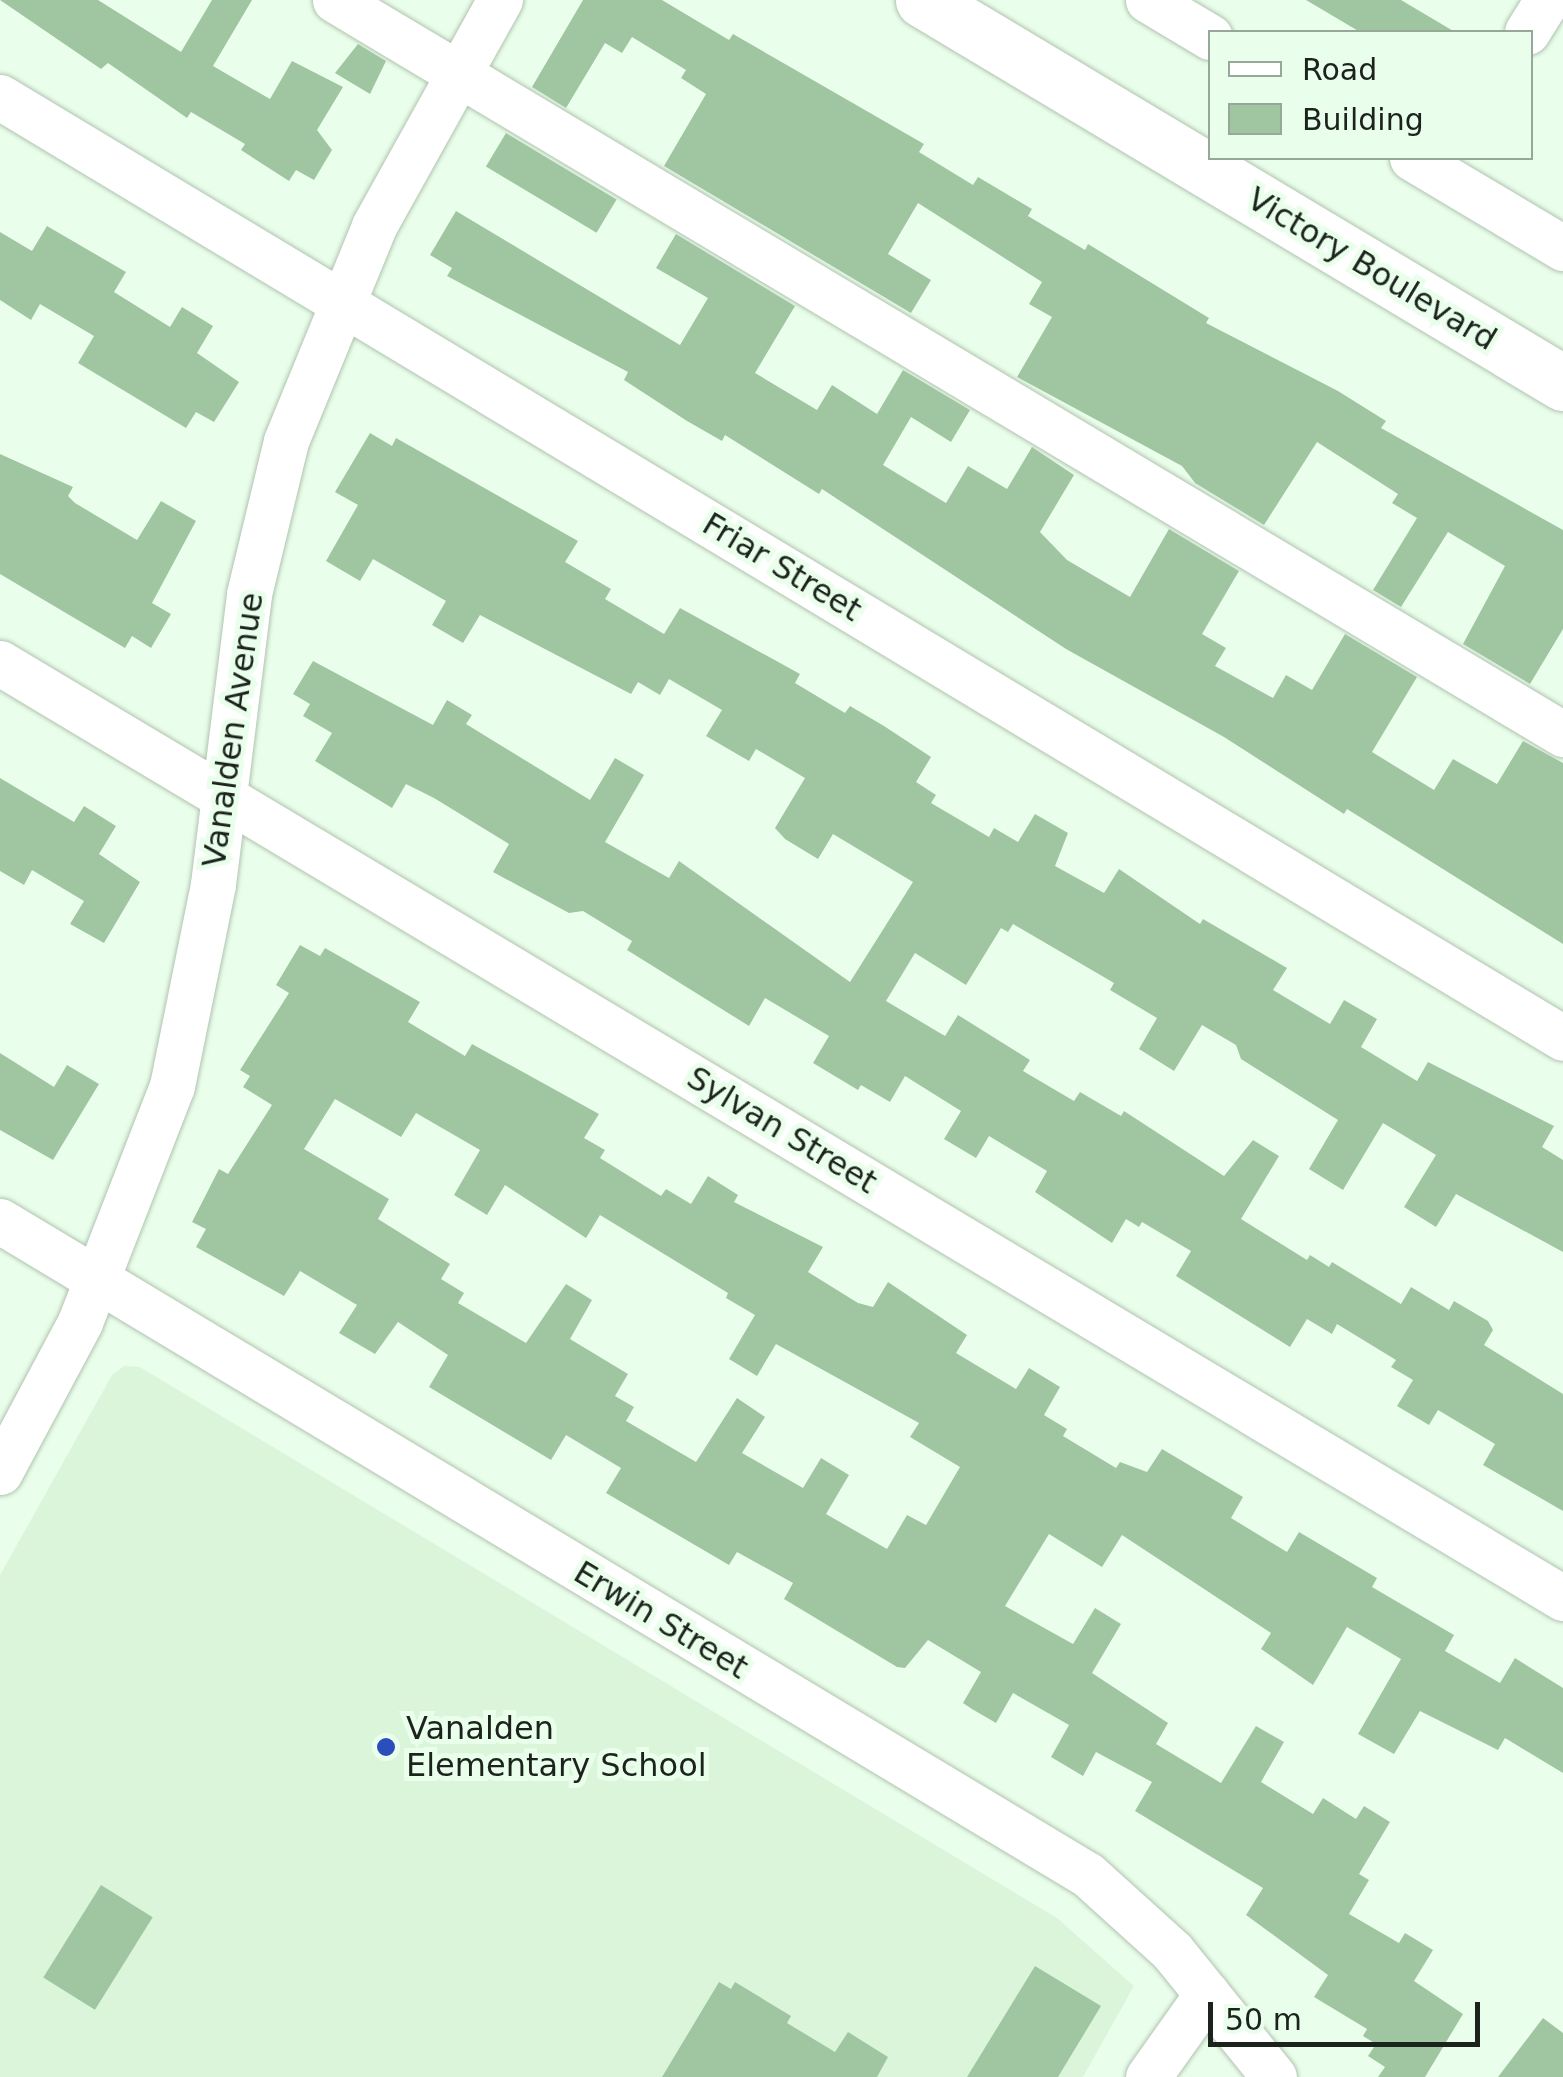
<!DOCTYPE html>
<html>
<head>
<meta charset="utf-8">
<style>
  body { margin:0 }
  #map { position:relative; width:1563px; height:2077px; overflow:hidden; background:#eaffeb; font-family:"DejaVu Sans",sans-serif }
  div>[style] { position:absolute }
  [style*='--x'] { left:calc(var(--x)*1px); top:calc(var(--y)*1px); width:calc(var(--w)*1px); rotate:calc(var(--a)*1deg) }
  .built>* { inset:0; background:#dbf5db }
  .building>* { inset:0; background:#a0c6a1; transform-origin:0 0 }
  .roads { filter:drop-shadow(0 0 2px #b0c3b0) drop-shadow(0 0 2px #b0c3b0) }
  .minor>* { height:45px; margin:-22.5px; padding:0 22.5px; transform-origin:22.5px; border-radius:22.5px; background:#fff }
  .major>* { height:55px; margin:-27.5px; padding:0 27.5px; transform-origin:27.5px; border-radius:27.5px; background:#fff }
  .dots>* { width:28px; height:28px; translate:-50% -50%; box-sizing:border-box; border:5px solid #eaffeb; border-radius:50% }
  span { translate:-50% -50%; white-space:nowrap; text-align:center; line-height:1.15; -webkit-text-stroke:10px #eaffeb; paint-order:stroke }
  .street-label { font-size:32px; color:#1b231c }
  .poi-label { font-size:32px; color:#1b231c }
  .left { translate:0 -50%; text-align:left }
  .legend { position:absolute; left:1208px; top:30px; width:325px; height:130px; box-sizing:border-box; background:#eaffeb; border:2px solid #97a798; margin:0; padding:12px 18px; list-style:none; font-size:30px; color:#1b231c }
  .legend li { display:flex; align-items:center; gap:20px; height:50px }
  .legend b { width:50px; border:2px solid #97a798 }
  .scale { position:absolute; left:1208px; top:2002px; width:272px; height:45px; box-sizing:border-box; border:5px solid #1b231c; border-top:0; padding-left:12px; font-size:30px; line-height:35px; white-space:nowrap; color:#1b231c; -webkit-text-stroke:8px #eaffeb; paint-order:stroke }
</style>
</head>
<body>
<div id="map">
  <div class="built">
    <div style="clip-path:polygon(124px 1366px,140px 1367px,1057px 1918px,1134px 1986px,1083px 2077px,0 2077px,0 1575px,112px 1375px)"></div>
  </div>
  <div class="building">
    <div style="clip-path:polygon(0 0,98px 0,181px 52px,212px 0,252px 0,213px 66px,270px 99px,292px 61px,343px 87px,317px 130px,332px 150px,314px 180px,296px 170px,289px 181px,241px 150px,245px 144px,191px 112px,187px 118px,108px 63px,101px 69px)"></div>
    <div style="clip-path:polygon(583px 0,662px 0,729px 40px,733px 34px,924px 144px,919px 152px,973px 185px,978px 177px,1032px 209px,1028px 216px,1085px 250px,1088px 244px,1209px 318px,1206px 323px,1338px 391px,1386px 421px,1381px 428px,1563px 530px,1563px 629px,1530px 684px,1463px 644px,1505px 566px,1448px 532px,1401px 607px,1373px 590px,1417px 518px,1392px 503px,1398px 494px,1317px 442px,1264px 525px,1195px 483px,1182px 466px,1017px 377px,1052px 317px,1029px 304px,1042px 282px,918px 203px,888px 254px,931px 280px,911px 313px,664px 166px,706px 94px,681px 78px,686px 70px,632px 37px,622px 53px,605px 43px,566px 108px,532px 87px)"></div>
    <div style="clip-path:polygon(1306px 0,1401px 0,1455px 32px,1360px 32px)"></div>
    <div style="clip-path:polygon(358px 44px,386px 61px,370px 94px,335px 73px)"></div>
    <div style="left:506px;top:133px;width:129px;height:39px;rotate:31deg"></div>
    <div style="clip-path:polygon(456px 211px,680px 345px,708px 298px,656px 268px,676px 234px,795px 306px,755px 373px,817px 410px,832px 385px,877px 414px,903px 370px,970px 410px,951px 442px,911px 417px,883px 465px,946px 503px,968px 466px,1007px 489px,1032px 447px,1074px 475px,1040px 532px,1067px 560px,1130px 597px,1169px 529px,1239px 571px,1202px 634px,1226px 648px,1215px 666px,1273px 698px,1286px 675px,1312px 690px,1345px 634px,1417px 677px,1372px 752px,1434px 790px,1453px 759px,1497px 784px,1523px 741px,1563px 763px,1563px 944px,1347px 809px,1344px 814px,1224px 737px,1066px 649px,822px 489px,819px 494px,725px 435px,722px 441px,687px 421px,624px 380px,628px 372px,447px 276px,452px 268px,430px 255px)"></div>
    <div style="clip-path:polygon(47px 226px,126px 272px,114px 292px,170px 327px,182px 307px,213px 326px,197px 353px,239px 382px,214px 422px,196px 412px,186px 428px,78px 363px,94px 336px,40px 304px,31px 320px,0 300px,0 232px,32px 251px)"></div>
    <div style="clip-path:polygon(370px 433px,392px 446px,396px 438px,578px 541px,565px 562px,611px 589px,605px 599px,664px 634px,680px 608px,800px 674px,795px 683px,845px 713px,850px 706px,884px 726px,931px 757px,916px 782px,936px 795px,931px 803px,989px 837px,994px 828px,1018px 842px,1035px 814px,1068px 833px,1055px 866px,1104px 893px,1119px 869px,1200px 924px,1203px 919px,1287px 968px,1273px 990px,1330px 1024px,1344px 1000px,1377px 1019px,1361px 1047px,1417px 1081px,1428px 1062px,1554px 1126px,1542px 1147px,1563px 1160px,1563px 1252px,1456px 1194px,1436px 1227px,1404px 1207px,1436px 1155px,1383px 1123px,1343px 1190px,1309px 1169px,1338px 1120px,1241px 1059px,1236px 1045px,1202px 1025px,1174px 1071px,1139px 1049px,1157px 1018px,1110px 990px,1114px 983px,1013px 924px,1008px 932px,1001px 928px,966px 985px,915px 953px,886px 1001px,945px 1036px,958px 1015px,1030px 1060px,1023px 1071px,1074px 1101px,1080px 1092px,1121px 1116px,1124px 1111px,1224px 1176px,1253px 1140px,1279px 1156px,1241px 1219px,1307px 1260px,1310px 1255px,1329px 1267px,1332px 1262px,1401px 1304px,1411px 1287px,1449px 1310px,1454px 1301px,1488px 1321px,1493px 1330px,1484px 1345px,1563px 1394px,1563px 1511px,1483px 1465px,1495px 1444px,1438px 1410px,1429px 1425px,1397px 1406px,1413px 1380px,1391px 1367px,1396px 1360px,1337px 1324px,1332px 1334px,1307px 1319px,1290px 1347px,1176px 1276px,1191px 1251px,1142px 1222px,1139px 1227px,1126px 1219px,1112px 1243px,1035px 1192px,1047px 1171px,989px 1136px,976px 1158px,944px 1139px,961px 1111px,905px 1076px,890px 1102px,861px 1085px,858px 1090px,813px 1063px,829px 1036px,765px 998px,749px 1026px,627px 950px,632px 941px,583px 911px,569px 913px,493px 872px,509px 844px,434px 798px,406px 784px,392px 808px,315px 761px,332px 733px,303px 716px,310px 704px,293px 694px,313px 661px,433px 725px,447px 700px,472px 715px,466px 724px,590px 800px,615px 758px,644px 775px,605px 842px,669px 878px,679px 861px,850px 982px,913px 882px,833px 834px,818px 859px,785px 839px,775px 828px,805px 778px,756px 749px,749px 761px,706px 736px,722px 710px,669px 679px,660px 695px,638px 682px,631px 694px,480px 615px,463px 643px,432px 625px,446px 601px,373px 559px,360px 581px,326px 561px,358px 505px,335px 492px)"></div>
    <div style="clip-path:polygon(0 454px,73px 487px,68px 496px,75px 503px,137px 540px,161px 501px,196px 521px,152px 603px,171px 614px,151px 648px,132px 636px,125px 648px,0 574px)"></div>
    <div style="clip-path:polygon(0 778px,74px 822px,84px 806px,116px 826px,99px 854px,140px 882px,104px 943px,70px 924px,84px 901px,32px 870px,24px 885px,0 871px)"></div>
    <div style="clip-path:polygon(evenodd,300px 945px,320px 956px,325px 948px,420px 1002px,408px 1022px,465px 1056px,472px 1044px,599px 1114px,584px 1138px,605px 1150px,600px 1158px,661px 1196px,666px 1189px,691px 1204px,708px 1176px,738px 1195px,734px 1202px,823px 1247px,808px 1272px,858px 1303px,873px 1307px,888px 1282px,967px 1335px,956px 1353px,1016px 1389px,1029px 1368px,1060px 1387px,1044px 1415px,1067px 1429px,1063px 1436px,1116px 1468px,1120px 1462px,1147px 1472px,1162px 1449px,1243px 1497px,1231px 1518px,1287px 1552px,1299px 1532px,1377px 1578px,1372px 1587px,1454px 1635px,1445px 1651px,1500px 1683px,1515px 1658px,1563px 1688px,1563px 1773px,1505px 1738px,1498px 1750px,1420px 1711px,1394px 1754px,1358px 1734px,1401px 1659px,1347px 1627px,1313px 1685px,1261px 1649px,1271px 1633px,1122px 1535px,1102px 1567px,1049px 1534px,1005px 1606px,1073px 1644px,1095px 1608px,1121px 1624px,1092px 1673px,1168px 1723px,1156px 1744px,1221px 1783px,1256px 1726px,1284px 1742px,1261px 1782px,1313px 1814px,1323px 1798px,1356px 1819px,1364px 1806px,1390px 1822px,1359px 1874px,1369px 1880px,1349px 1914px,1399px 1943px,1405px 1933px,1433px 1950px,1414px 1981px,1463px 2014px,1425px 2077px,1378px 2077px,1385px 2067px,1368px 2056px,1376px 2044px,1363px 2036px,1367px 2029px,1314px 1997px,1328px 1975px,1246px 1915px,1263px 1888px,1135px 1811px,1152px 1782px,1096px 1752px,1083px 1776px,1051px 1757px,1069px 1725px,1013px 1693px,996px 1723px,972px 1709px,963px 1703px,981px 1672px,928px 1640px,905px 1668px,897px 1667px,784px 1599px,793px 1583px,737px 1552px,729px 1565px,606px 1493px,621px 1468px,566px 1435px,551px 1460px,429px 1387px,448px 1355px,398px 1322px,375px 1354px,339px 1333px,357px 1305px,300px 1271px,284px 1296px,196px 1247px,206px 1229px,192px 1222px,219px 1169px,228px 1174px,272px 1105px,243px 1087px,250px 1076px,240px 1070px,289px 993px,276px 985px,300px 945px,335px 1099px,401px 1137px,416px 1113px,480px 1150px,454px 1195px,487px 1215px,505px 1185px,586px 1238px,600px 1215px,728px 1293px,726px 1298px,755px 1315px,729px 1359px,757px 1376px,776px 1344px,919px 1423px,910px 1437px,960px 1467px,926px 1525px,907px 1515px,887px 1549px,826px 1514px,849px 1475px,821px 1458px,803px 1488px,742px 1453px,765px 1417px,737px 1398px,696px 1462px,626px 1421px,634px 1407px,615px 1396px,628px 1374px,570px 1339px,592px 1300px,566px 1284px,526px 1343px,458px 1303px,464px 1293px,441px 1279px,450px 1264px,378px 1219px,389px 1199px,304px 1149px,335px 1099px)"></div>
    <div style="clip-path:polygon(0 1053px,54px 1087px,67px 1065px,99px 1084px,53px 1160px,0 1130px)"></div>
    <div style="left:101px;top:1885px;width:61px;height:109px;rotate:32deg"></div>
    <div style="clip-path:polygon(1035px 1966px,1101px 2006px,1058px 2077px,967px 2077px)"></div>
    <div style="clip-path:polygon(719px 1982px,731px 1989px,735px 1982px,791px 2016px,787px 2023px,835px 2052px,848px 2032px,888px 2057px,877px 2077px,662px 2077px)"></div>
    <div style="clip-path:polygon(1543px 2018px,1563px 2033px,1563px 2077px,1498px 2077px)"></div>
  </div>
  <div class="roads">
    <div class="minor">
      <div style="--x:335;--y:0;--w:1431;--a:30.87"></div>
      <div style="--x:1148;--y:0;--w:72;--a:30.8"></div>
      <div style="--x:1527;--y:32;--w:38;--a:-58"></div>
      <div style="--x:0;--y:97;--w:1824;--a:31.05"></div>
      <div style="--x:1412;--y:158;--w:176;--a:30.8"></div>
      <div style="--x:0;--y:663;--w:1821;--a:30.89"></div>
      <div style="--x:0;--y:1221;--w:1269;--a:31.01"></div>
      <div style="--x:1088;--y:1875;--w:113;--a:42.1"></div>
      <div style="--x:1172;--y:1951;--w:162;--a:51"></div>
      <div style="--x:0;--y:1472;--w:170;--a:-61.9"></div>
      <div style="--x:80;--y:1322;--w:253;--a:-68.7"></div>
      <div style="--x:172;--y:1086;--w:206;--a:-78.5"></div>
      <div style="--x:213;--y:884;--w:292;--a:-82.9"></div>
      <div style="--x:249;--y:594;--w:157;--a:-76.4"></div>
      <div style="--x:286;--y:441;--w:232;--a:-67.7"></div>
      <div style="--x:374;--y:226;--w:259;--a:-60.9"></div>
      <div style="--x:1148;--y:2077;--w:102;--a:-54.6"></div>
    </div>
    <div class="major">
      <div style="--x:923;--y:0;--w:746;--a:30.9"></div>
    </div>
  </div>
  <div class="dots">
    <div style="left:386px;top:1747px;background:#2b4ebd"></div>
  </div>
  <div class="street-label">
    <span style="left:1372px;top:269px;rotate:31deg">Victory Boulevard</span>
    <span style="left:782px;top:567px;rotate:31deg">Friar Street</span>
    <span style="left:233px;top:730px;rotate:-82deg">Vanalden Avenue</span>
    <span style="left:782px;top:1130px;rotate:31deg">Sylvan Street</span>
    <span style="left:661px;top:1620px;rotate:31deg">Erwin Street</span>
  </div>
  <div class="poi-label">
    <span class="left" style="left:406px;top:1747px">Vanalden<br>Elementary School</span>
  </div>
  <ul class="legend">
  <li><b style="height:12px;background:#fff"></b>Road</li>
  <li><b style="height:28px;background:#a0c6a1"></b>Building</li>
  </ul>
  <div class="scale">50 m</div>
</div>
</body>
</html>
